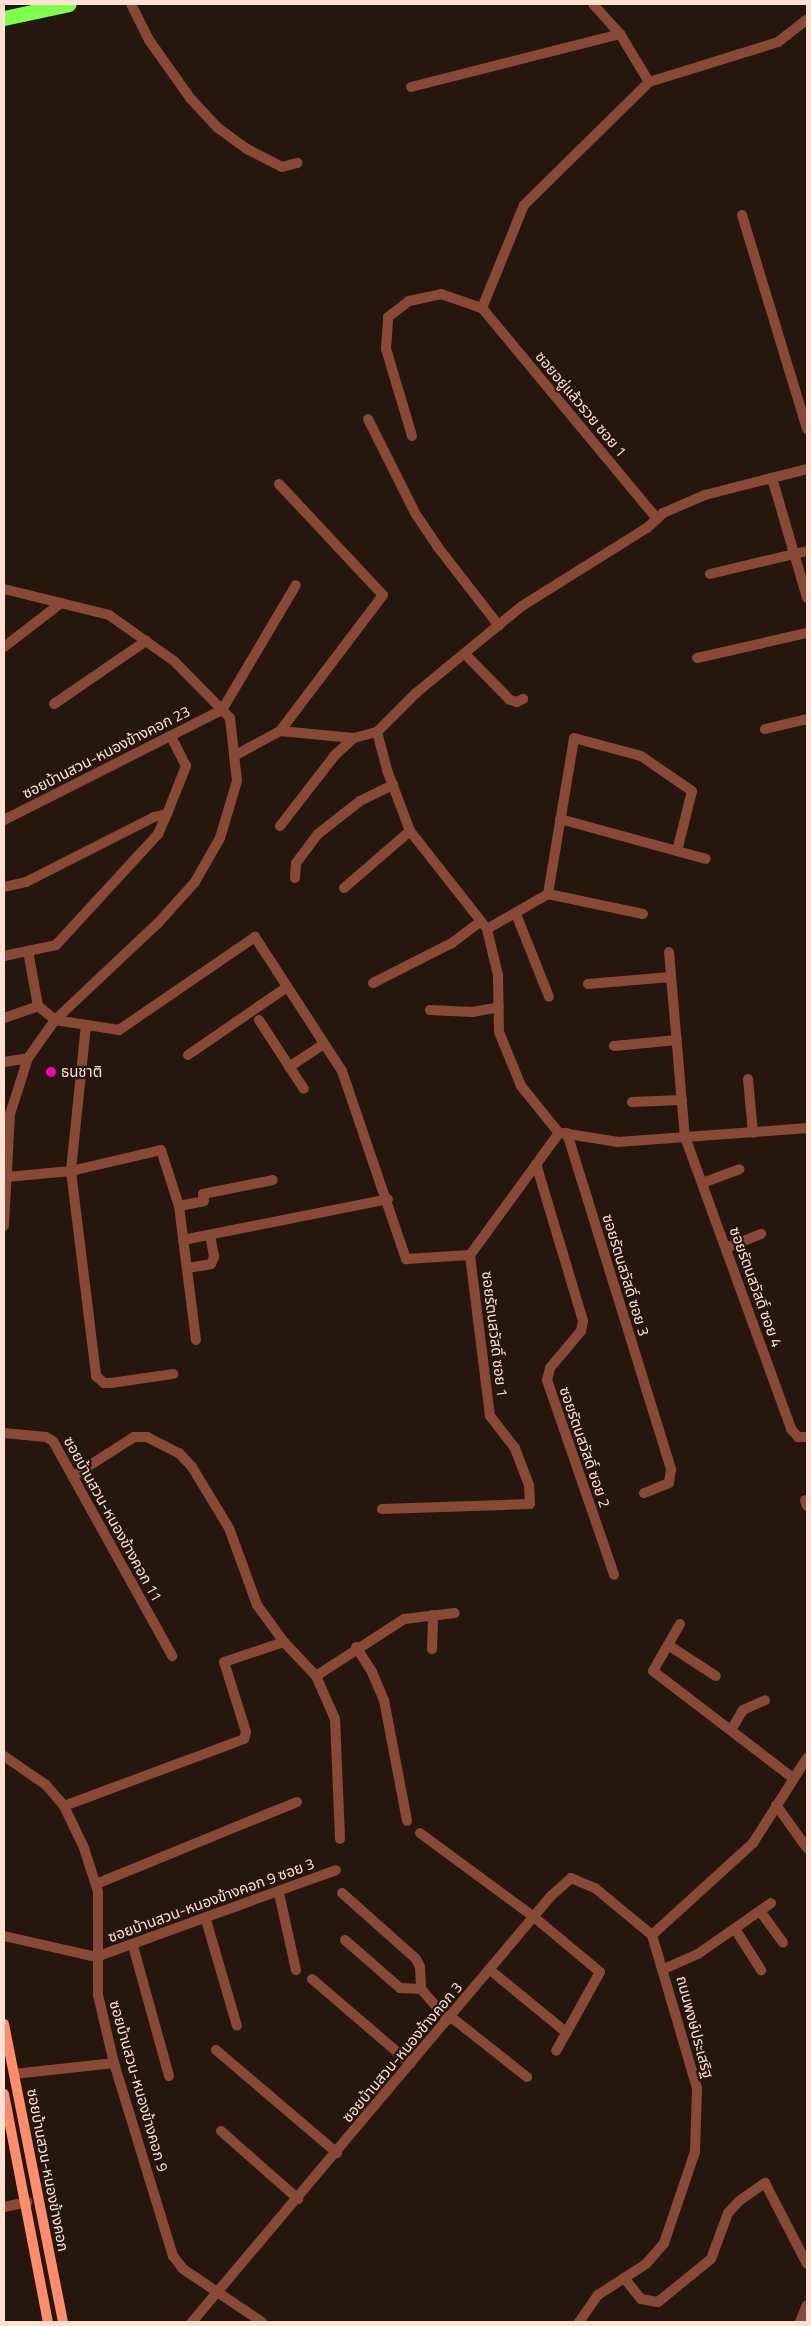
<!DOCTYPE html>
<html>
<head>
<meta charset="utf-8">
<style>
  body { margin:0 }
  #map { position:relative; width:811px; height:2326px; overflow:hidden; background:#26170e; font-family:"Titillium Web","Noto Sans Thai",sans-serif }
  div>[style] { position:absolute }
  [style*='--x'] { left:calc(var(--x)*1px); top:calc(var(--y)*1px); width:calc(var(--w)*1px); rotate:calc(var(--a)*1deg) }
  .street>* { height:10px; margin:-5px; padding:0 5px; transform-origin:5px; border-radius:5px; background:#884a36 }
  .secondary>* { height:10px; margin:-5px; padding:0 5px; transform-origin:5px; border-radius:5px; background:#ff8c6a }
  .highway>* { height:15px; margin:-7.5px; padding:0 7.5px; transform-origin:7.5px; border-radius:7.5px; background:#7eff4e }
  .dots>* { width:14px; height:14px; translate:-50% -50%; box-sizing:border-box; border:2px solid #26170e; border-radius:50% }
  span { translate:-50% -50%; white-space:nowrap; text-align:center; line-height:1.15; -webkit-text-stroke:4.5px #26170e; paint-order:stroke }
  .street-label { font-size:15px; color:#ffe1d3 }
  .poi-label { font-size:15px; color:#ffe1d3 }
  .left { translate:0 -50%; text-align:left }
  .frame { position:absolute; inset:0; border:5px solid #ffe1d3; pointer-events:none }
</style>
</head>
<body>
<div id="map">
  <div class="street">
    <div style="--x:131;--y:4;--w:40;--a:63.4"></div>
    <div style="--x:149;--y:40;--w:71;--a:54.7"></div>
    <div style="--x:190;--y:98;--w:41;--a:47"></div>
    <div style="--x:218;--y:128;--w:36;--a:36"></div>
    <div style="--x:247;--y:149;--w:39;--a:27"></div>
    <div style="--x:282;--y:167;--w:16;--a:-15"></div>
    <div style="--x:593;--y:4;--w:40;--a:48"></div>
    <div style="--x:620;--y:34;--w:56;--a:58.9"></div>
    <div style="--x:411;--y:87;--w:216;--a:-14.2"></div>
    <div style="--x:742;--y:215;--w:224;--a:73.1"></div>
    <div style="--x:482;--y:308;--w:111;--a:-67.8"></div>
    <div style="--x:524;--y:205;--w:175;--a:-44.5"></div>
    <div style="--x:649;--y:82;--w:135;--a:-17.2"></div>
    <div style="--x:778;--y:42;--w:37;--a:-38"></div>
    <div style="--x:482;--y:308;--w:274;--a:50.3"></div>
    <div style="--x:368;--y:419;--w:105;--a:63.4"></div>
    <div style="--x:415;--y:513;--w:40;--a:56"></div>
    <div style="--x:437;--y:546;--w:101;--a:52.2"></div>
    <div style="--x:412;--y:436;--w:91;--a:-106.6"></div>
    <div style="--x:386;--y:349;--w:32;--a:-86"></div>
    <div style="--x:388;--y:317;--w:26;--a:-37"></div>
    <div style="--x:409;--y:301;--w:33;--a:-12"></div>
    <div style="--x:441;--y:294;--w:43;--a:18.9"></div>
    <div style="--x:772;--y:478;--w:125;--a:73.7"></div>
    <div style="--x:279;--y:484;--w:152;--a:46.9"></div>
    <div style="--x:383;--y:595;--w:171;--a:127.1"></div>
    <div style="--x:710;--y:574;--w:100;--a:-13.3"></div>
    <div style="--x:4;--y:589;--w:108;--a:13.9"></div>
    <div style="--x:109;--y:615;--w:80;--a:35.3"></div>
    <div style="--x:174;--y:661;--w:80;--a:45.5"></div>
    <div style="--x:230;--y:718;--w:63;--a:83.7"></div>
    <div style="--x:237;--y:781;--w:59;--a:106.6"></div>
    <div style="--x:220;--y:838;--w:51;--a:119.6"></div>
    <div style="--x:195;--y:882;--w:54;--a:132"></div>
    <div style="--x:159;--y:922;--w:143;--a:136.7"></div>
    <div style="--x:55;--y:1020;--w:47;--a:125.4"></div>
    <div style="--x:28;--y:1058;--w:59;--a:107.8"></div>
    <div style="--x:10;--y:1114;--w:112;--a:93.1"></div>
    <div style="--x:4;--y:647;--w:72;--a:-37.7"></div>
    <div style="--x:465;--y:654;--w:64;--a:45.6"></div>
    <div style="--x:510;--y:700;--w:7;--a:16"></div>
    <div style="--x:517;--y:702;--w:7;--a:-27"></div>
    <div style="--x:697;--y:658;--w:113;--a:-12.8"></div>
    <div style="--x:54;--y:704;--w:112;--a:-34.4"></div>
    <div style="--x:222;--y:710;--w:145;--a:-59.4"></div>
    <div style="--x:765;--y:729;--w:43;--a:-13.4"></div>
    <div style="--x:377;--y:732;--w:39;--a:75"></div>
    <div style="--x:387;--y:770;--w:65;--a:69.3"></div>
    <div style="--x:410;--y:831;--w:125;--a:51.8"></div>
    <div style="--x:487;--y:929;--w:47;--a:76.6"></div>
    <div style="--x:498;--y:975;--w:57;--a:89"></div>
    <div style="--x:499;--y:1032;--w:58;--a:67.8"></div>
    <div style="--x:521;--y:1086;--w:60;--a:51"></div>
    <div style="--x:234;--y:756;--w:52;--a:-28.5"></div>
    <div style="--x:280;--y:731;--w:74;--a:5.4"></div>
    <div style="--x:354;--y:738;--w:24;--a:-15"></div>
    <div style="--x:377;--y:732;--w:55;--a:-45"></div>
    <div style="--x:416;--y:693;--w:137;--a:-39.4"></div>
    <div style="--x:522;--y:606;--w:147;--a:-32"></div>
    <div style="--x:647;--y:528;--w:22;--a:-43"></div>
    <div style="--x:663;--y:513;--w:46;--a:-23.2"></div>
    <div style="--x:705;--y:495;--w:105;--a:-14.3"></div>
    <div style="--x:560;--y:819;--w:151;--a:15.3"></div>
    <div style="--x:4;--y:820;--w:244;--a:-26.8"></div>
    <div style="--x:280;--y:826;--w:90;--a:-52.2"></div>
    <div style="--x:335;--y:755;--w:25;--a:-42"></div>
    <div style="--x:295;--y:878;--w:15;--a:-86"></div>
    <div style="--x:296;--y:863;--w:36;--a:-53"></div>
    <div style="--x:318;--y:834;--w:53;--a:-38.2"></div>
    <div style="--x:360;--y:801;--w:37;--a:-26"></div>
    <div style="--x:4;--y:887;--w:23;--a:-13"></div>
    <div style="--x:26;--y:882;--w:144;--a:-26.9"></div>
    <div style="--x:154;--y:817;--w:13;--a:-13"></div>
    <div style="--x:167;--y:814;--w:52;--a:-68.4"></div>
    <div style="--x:186;--y:766;--w:34;--a:-117"></div>
    <div style="--x:344;--y:888;--w:87;--a:-40.8"></div>
    <div style="--x:548;--y:894;--w:97;--a:11.9"></div>
    <div style="--x:516;--y:914;--w:89;--a:68.3"></div>
    <div style="--x:487;--y:929;--w:70;--a:-29.8"></div>
    <div style="--x:548;--y:894;--w:158;--a:-80.5"></div>
    <div style="--x:574;--y:738;--w:69;--a:15"></div>
    <div style="--x:641;--y:756;--w:62;--a:34.5"></div>
    <div style="--x:692;--y:791;--w:62;--a:104"></div>
    <div style="--x:28;--y:951;--w:56;--a:79.7"></div>
    <div style="--x:669;--y:952;--w:186;--a:85.1"></div>
    <div style="--x:685;--y:1137;--w:311;--a:70"></div>
    <div style="--x:791;--y:1429;--w:11;--a:49"></div>
    <div style="--x:798;--y:1437;--w:9;--a:0"></div>
    <div style="--x:4;--y:956;--w:53;--a:-11.9"></div>
    <div style="--x:56;--y:945;--w:151;--a:-47.4"></div>
    <div style="--x:158;--y:834;--w:22;--a:-66"></div>
    <div style="--x:373;--y:983;--w:89;--a:-26.9"></div>
    <div style="--x:452;--y:943;--w:36;--a:-37"></div>
    <div style="--x:588;--y:984;--w:83;--a:-4.8"></div>
    <div style="--x:430;--y:1010;--w:42;--a:2.7"></div>
    <div style="--x:472;--y:1012;--w:27;--a:-10"></div>
    <div style="--x:4;--y:1018;--w:36;--a:-19"></div>
    <div style="--x:38;--y:1006;--w:22;--a:39"></div>
    <div style="--x:55;--y:1020;--w:65;--a:8.9"></div>
    <div style="--x:119;--y:1030;--w:165;--a:-34.4"></div>
    <div style="--x:255;--y:937;--w:160;--a:57"></div>
    <div style="--x:342;--y:1071;--w:199;--a:71.2"></div>
    <div style="--x:406;--y:1259;--w:64;--a:-3.6"></div>
    <div style="--x:470;--y:1255;--w:151;--a:-53.9"></div>
    <div style="--x:259;--y:1020;--w:82;--a:56.9"></div>
    <div style="--x:86;--y:1025;--w:147;--a:95.9"></div>
    <div style="--x:71;--y:1171;--w:207;--a:83"></div>
    <div style="--x:96;--y:1376;--w:11;--a:41"></div>
    <div style="--x:104;--y:1383;--w:7;--a:0"></div>
    <div style="--x:111;--y:1383;--w:63;--a:-8.3"></div>
    <div style="--x:614;--y:1046;--w:63;--a:-5.4"></div>
    <div style="--x:188;--y:1055;--w:120;--a:-34.5"></div>
    <div style="--x:4;--y:1062;--w:24;--a:-9"></div>
    <div style="--x:289;--y:1067;--w:42;--a:-33.3"></div>
    <div style="--x:748;--y:1079;--w:54;--a:84.7"></div>
    <div style="--x:632;--y:1102;--w:50;--a:-2.3"></div>
    <div style="--x:562;--y:1133;--w:57;--a:9.1"></div>
    <div style="--x:618;--y:1142;--w:190;--a:-4.2"></div>
    <div style="--x:567;--y:1133;--w:353;--a:72.8"></div>
    <div style="--x:671;--y:1470;--w:13;--a:99"></div>
    <div style="--x:669;--y:1483;--w:27;--a:158"></div>
    <div style="--x:536;--y:1164;--w:164;--a:73.3"></div>
    <div style="--x:583;--y:1321;--w:10;--a:101"></div>
    <div style="--x:581;--y:1331;--w:48;--a:130"></div>
    <div style="--x:550;--y:1368;--w:12;--a:104"></div>
    <div style="--x:547;--y:1380;--w:206;--a:71"></div>
    <div style="--x:7;--y:1177;--w:64;--a:-5.4"></div>
    <div style="--x:71;--y:1171;--w:92;--a:-13.1"></div>
    <div style="--x:161;--y:1150;--w:59;--a:72.2"></div>
    <div style="--x:179;--y:1206;--w:135;--a:82.8"></div>
    <div style="--x:702;--y:1183;--w:40;--a:-20.2"></div>
    <div style="--x:179;--y:1206;--w:25;--a:-11"></div>
    <div style="--x:204;--y:1201;--w:7;--a:-98"></div>
    <div style="--x:203;--y:1194;--w:71;--a:-11.3"></div>
    <div style="--x:183;--y:1240;--w:209;--a:-11.3"></div>
    <div style="--x:726;--y:1248;--w:38;--a:-22"></div>
    <div style="--x:187;--y:1268;--w:24;--a:-9"></div>
    <div style="--x:211;--y:1264;--w:8;--a:-67"></div>
    <div style="--x:214;--y:1257;--w:22;--a:-100"></div>
    <div style="--x:4;--y:1433;--w:42;--a:5.4"></div>
    <div style="--x:46;--y:1437;--w:8;--a:30"></div>
    <div style="--x:53;--y:1441;--w:246;--a:61"></div>
    <div style="--x:73;--y:1476;--w:72;--a:-32.6"></div>
    <div style="--x:134;--y:1437;--w:13;--a:0"></div>
    <div style="--x:147;--y:1437;--w:36;--a:27"></div>
    <div style="--x:179;--y:1453;--w:19;--a:47"></div>
    <div style="--x:192;--y:1467;--w:71;--a:58.8"></div>
    <div style="--x:229;--y:1528;--w:82;--a:70"></div>
    <div style="--x:257;--y:1605;--w:46;--a:53.9"></div>
    <div style="--x:805;--y:1500;--w:6;--a:72"></div>
    <div style="--x:382;--y:1509;--w:148;--a:-1.9"></div>
    <div style="--x:530;--y:1504;--w:19;--a:-93"></div>
    <div style="--x:529;--y:1485;--w:40;--a:-111"></div>
    <div style="--x:515;--y:1448;--w:41;--a:-128"></div>
    <div style="--x:490;--y:1416;--w:162;--a:-97.1"></div>
    <div style="--x:680;--y:1624;--w:54;--a:119.9"></div>
    <div style="--x:653;--y:1671;--w:176;--a:37.4"></div>
    <div style="--x:668;--y:1645;--w:57;--a:32.9"></div>
    <div style="--x:356;--y:1647;--w:30;--a:57"></div>
    <div style="--x:372;--y:1672;--w:30;--a:67"></div>
    <div style="--x:384;--y:1700;--w:123;--a:79.2"></div>
    <div style="--x:432;--y:1649;--w:34;--a:-88"></div>
    <div style="--x:316;--y:1676;--w:105;--a:-32.9"></div>
    <div style="--x:404;--y:1619;--w:51;--a:-6.7"></div>
    <div style="--x:731;--y:1730;--w:23;--a:-59"></div>
    <div style="--x:743;--y:1710;--w:24;--a:-24"></div>
    <div style="--x:4;--y:1756;--w:51;--a:34.6"></div>
    <div style="--x:46;--y:1785;--w:28;--a:49"></div>
    <div style="--x:64;--y:1806;--w:47;--a:64.5"></div>
    <div style="--x:84;--y:1848;--w:46;--a:72.3"></div>
    <div style="--x:98;--y:1892;--w:103;--a:90"></div>
    <div style="--x:98;--y:1995;--w:70;--a:76.8"></div>
    <div style="--x:114;--y:2063;--w:202;--a:73"></div>
    <div style="--x:173;--y:2256;--w:16;--a:52"></div>
    <div style="--x:183;--y:2269;--w:95;--a:33.9"></div>
    <div style="--x:776;--y:1805;--w:53;--a:54.2"></div>
    <div style="--x:64;--y:1806;--w:192;--a:-20.4"></div>
    <div style="--x:244;--y:1739;--w:7;--a:-74"></div>
    <div style="--x:246;--y:1732;--w:73;--a:-107.4"></div>
    <div style="--x:224;--y:1662;--w:63;--a:-18.4"></div>
    <div style="--x:284;--y:1642;--w:47;--a:46.7"></div>
    <div style="--x:316;--y:1676;--w:47;--a:66.2"></div>
    <div style="--x:335;--y:1719;--w:120;--a:87.6"></div>
    <div style="--x:420;--y:1833;--w:142;--a:36.4"></div>
    <div style="--x:534;--y:1917;--w:86;--a:39.8"></div>
    <div style="--x:600;--y:1972;--w:90;--a:119.1"></div>
    <div style="--x:96;--y:1884;--w:217;--a:-22.2"></div>
    <div style="--x:279;--y:1893;--w:79;--a:77.6"></div>
    <div style="--x:342;--y:1893;--w:99;--a:41.7"></div>
    <div style="--x:416;--y:1959;--w:9;--a:63"></div>
    <div style="--x:420;--y:1967;--w:22;--a:87"></div>
    <div style="--x:421;--y:1989;--w:41;--a:48.9"></div>
    <div style="--x:760;--y:1911;--w:39;--a:54"></div>
    <div style="--x:206;--y:1920;--w:110;--a:73.7"></div>
    <div style="--x:735;--y:1929;--w:49;--a:57.6"></div>
    <div style="--x:652;--y:1935;--w:137;--a:-42.3"></div>
    <div style="--x:753;--y:1843;--w:101;--a:-57.6"></div>
    <div style="--x:4;--y:1936;--w:94;--a:12.9"></div>
    <div style="--x:96;--y:1957;--w:255;--a:-19.9"></div>
    <div style="--x:345;--y:1940;--w:73;--a:41.1"></div>
    <div style="--x:400;--y:1988;--w:21;--a:3"></div>
    <div style="--x:133;--y:1946;--w:135;--a:74.5"></div>
    <div style="--x:664;--y:1969;--w:37;--a:-24"></div>
    <div style="--x:698;--y:1954;--w:89;--a:-34.9"></div>
    <div style="--x:490;--y:1970;--w:99;--a:39.3"></div>
    <div style="--x:312;--y:1979;--w:130;--a:40.6"></div>
    <div style="--x:451;--y:2017;--w:97;--a:38.3"></div>
    <div style="--x:216;--y:2050;--w:159;--a:40.4"></div>
    <div style="--x:14;--y:2074;--w:101;--a:-6.3"></div>
    <div style="--x:221;--y:2131;--w:103;--a:41.4"></div>
    <div style="--x:4;--y:2207;--w:24;--a:-12"></div>
    <div style="--x:624;--y:2278;--w:27;--a:51"></div>
    <div style="--x:641;--y:2299;--w:17;--a:10"></div>
    <div style="--x:658;--y:2302;--w:68;--a:-39.1"></div>
    <div style="--x:711;--y:2259;--w:49;--a:-69.7"></div>
    <div style="--x:728;--y:2213;--w:16;--a:-47"></div>
    <div style="--x:739;--y:2201;--w:32;--a:-35"></div>
    <div style="--x:765;--y:2183;--w:91;--a:62.6"></div>
    <div style="--x:192;--y:2322;--w:557;--a:-49.88"></div>
    <div style="--x:551;--y:1896;--w:27;--a:-42"></div>
    <div style="--x:571;--y:1878;--w:26;--a:23"></div>
    <div style="--x:595;--y:1888;--w:74;--a:39.5"></div>
    <div style="--x:579;--y:2322;--w:33;--a:-55"></div>
    <div style="--x:598;--y:2295;--w:57;--a:-32.9"></div>
    <div style="--x:646;--y:2264;--w:28;--a:-49"></div>
    <div style="--x:664;--y:2243;--w:96;--a:-71.2"></div>
    <div style="--x:695;--y:2152;--w:64;--a:-88.2"></div>
    <div style="--x:697;--y:2088;--w:159;--a:-106.4"></div>
    <div style="--x:800;--y:2322;--w:18;--a:-68"></div>
  </div>
  <div class="secondary">
    <div style="--x:4;--y:2024;--w:304;--a:78.8"></div>
    <div style="--x:4;--y:2094;--w:232;--a:79.1"></div>
  </div>
  <div class="highway">
    <div style="--x:4;--y:18;--w:66;--a:-12.2"></div>
  </div>
  <div class="dots">
    <div style="left:51px;top:1072px;background:#fe00b0"></div>
  </div>
  <div class="street-label">
    <span style="left:581px;top:404px;rotate:50deg">ซอยอยู่แล้วรวย ซอย 1</span>
    <span style="left:106px;top:752px;rotate:-27deg">ซอยบ้านสวน-หนองข้างคอก 23</span>
    <span style="left:626px;top:1275px;rotate:73deg">ซอยรัตนสวัสดิ์ ซอย 3</span>
    <span style="left:756px;top:1287px;rotate:70deg">ซอยรัตนสวัสดิ์ ซอย 4</span>
    <span style="left:495px;top:1334px;rotate:83deg">ซอยรัตนสวัสดิ์ ซอย 1</span>
    <span style="left:585px;top:1447px;rotate:71deg">ซอยรัตนสวัสดิ์ ซอย 2</span>
    <span style="left:113px;top:1519px;rotate:61deg">ซอยบ้านสวน-หนองข้างคอก 11</span>
    <span style="left:211px;top:1900px;rotate:-20deg">ซอยบ้านสวน-หนองข้างคอก 9 ซอย 3</span>
    <span style="left:695px;top:2027px;rotate:75deg">ถนนพงษ์ประเสริฐ</span>
    <span style="left:402px;top:2052px;rotate:-50deg">ซอยบ้านสวน-หนองข้างคอก 3</span>
    <span style="left:139px;top:2086px;rotate:74deg">ซอยบ้านสวน-หนองข้างคอก 9</span>
    <span style="left:48px;top:2170px;rotate:79deg">ซอยบ้านสวน-หนองข้างคอก</span>
  </div>
  <div class="poi-label">
    <span class="left" style="left:61px;top:1072px">ธนชาติ</span>
  </div>
  <div class="frame"></div>
</div>
</body>
</html>
